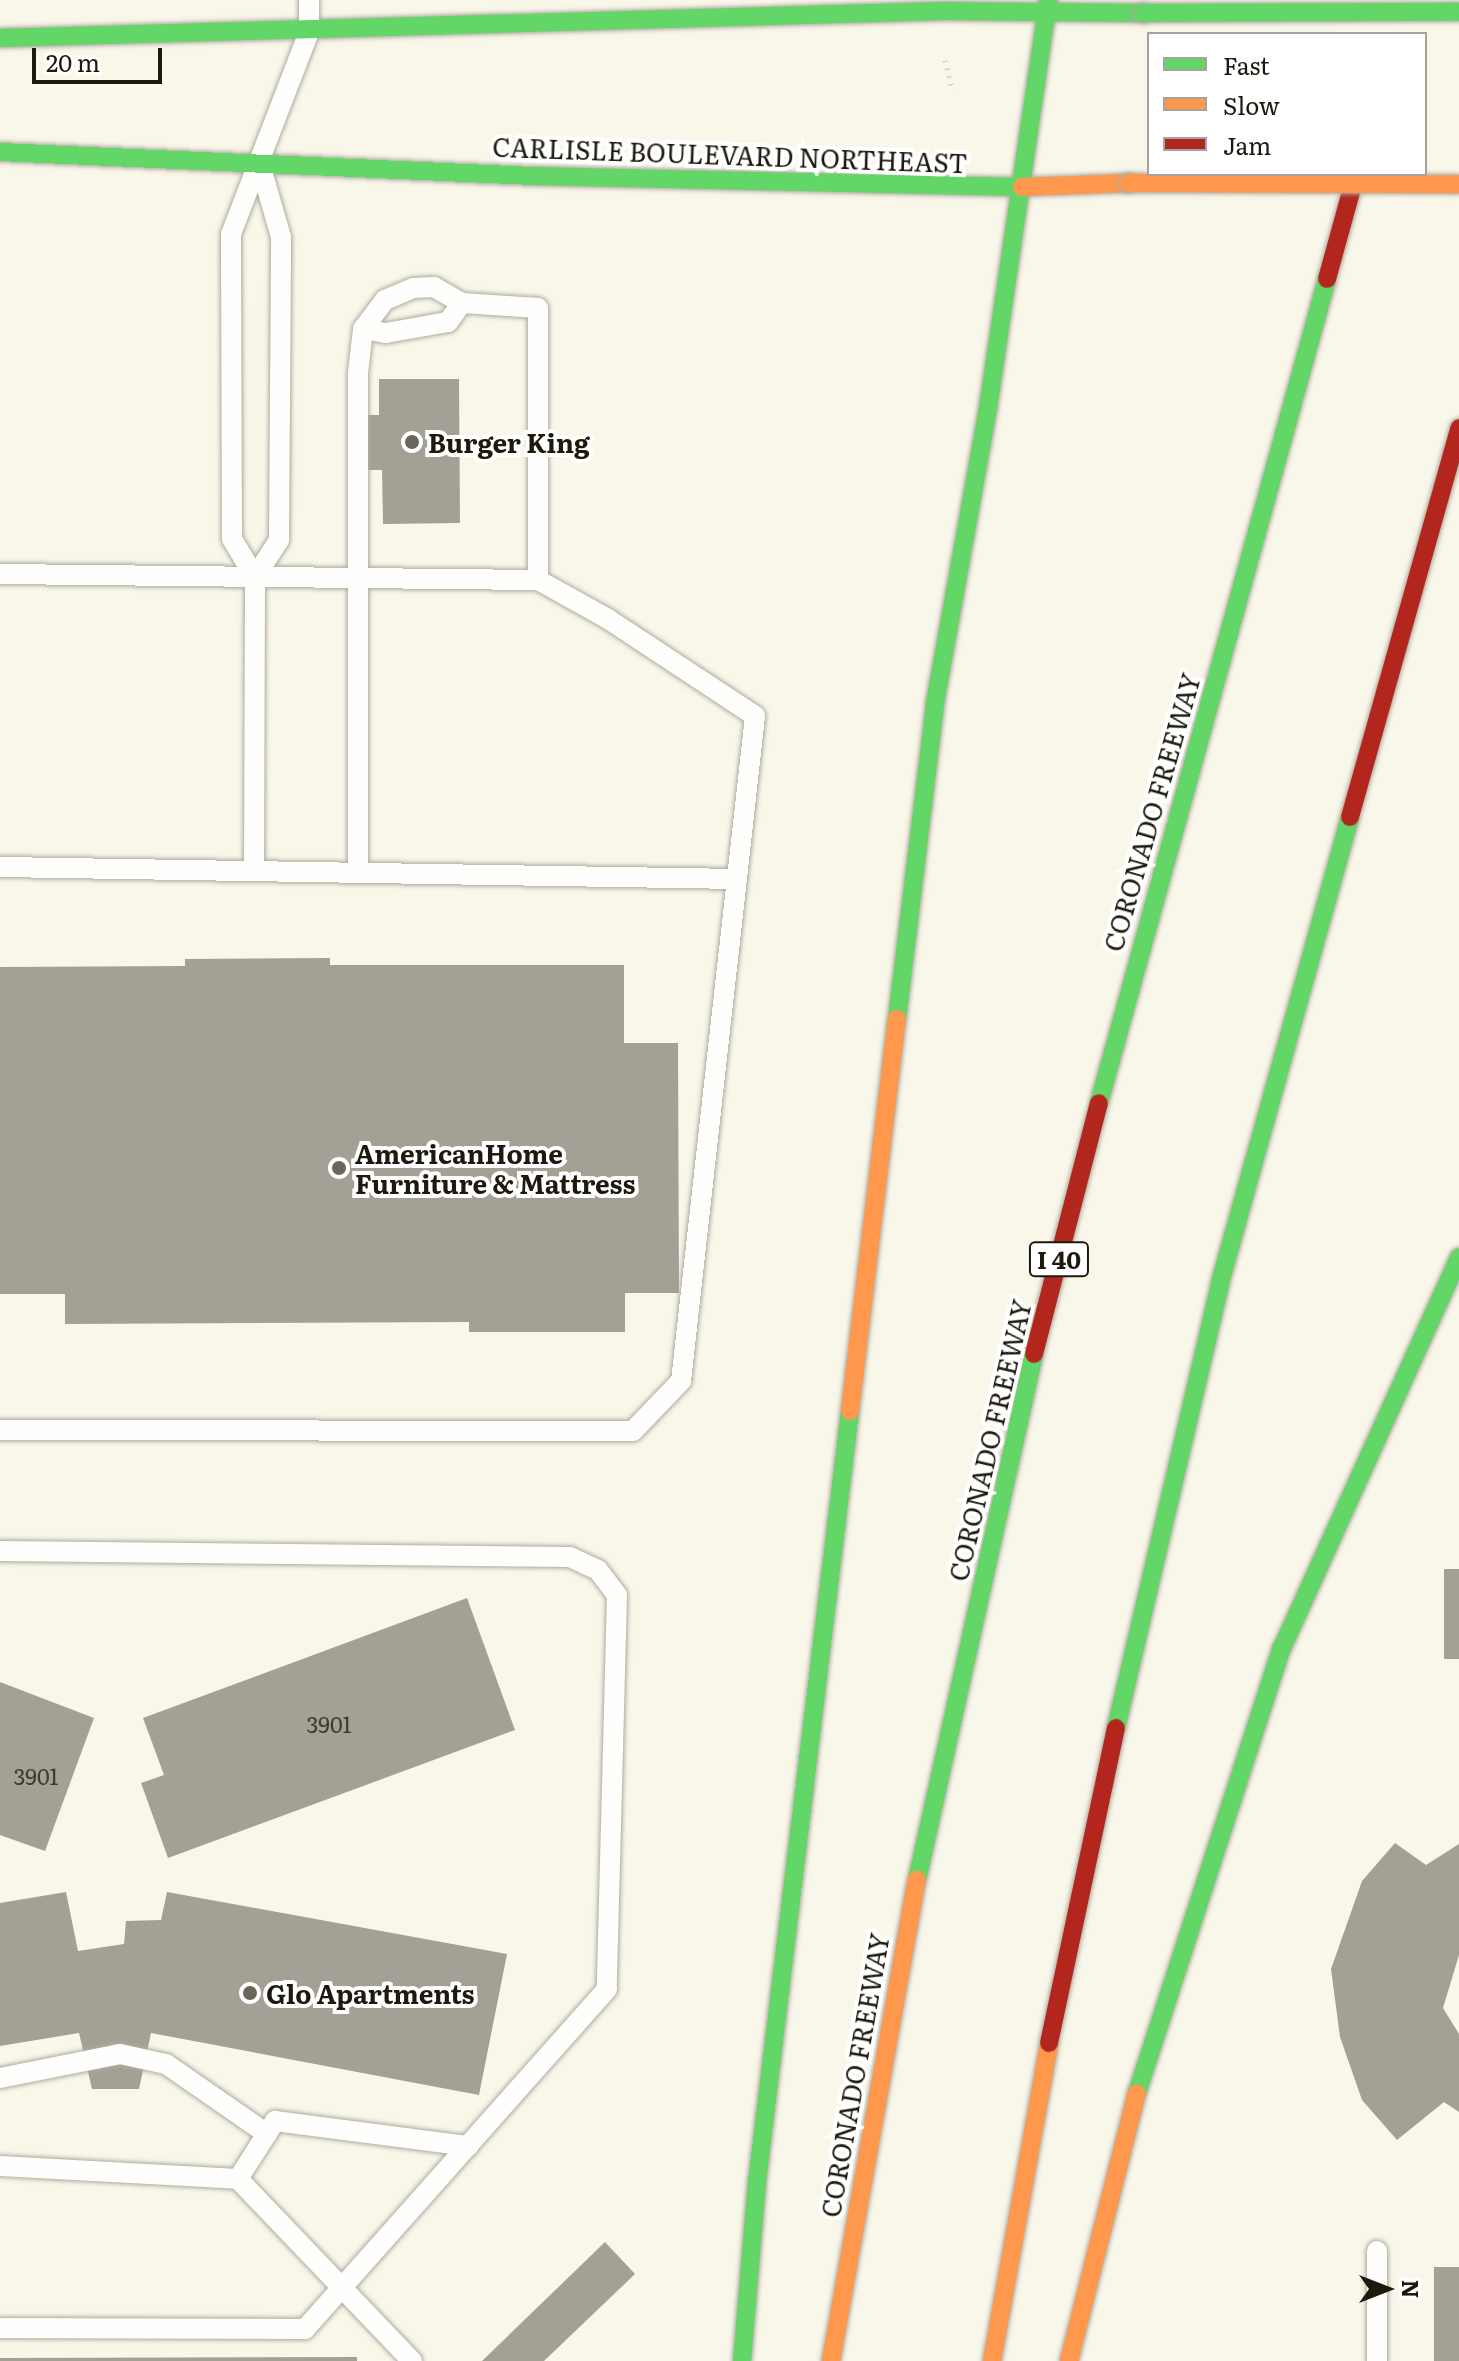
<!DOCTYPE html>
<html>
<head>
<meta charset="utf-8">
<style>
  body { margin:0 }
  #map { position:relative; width:1459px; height:2361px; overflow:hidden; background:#f9f6ea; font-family:Literata,serif }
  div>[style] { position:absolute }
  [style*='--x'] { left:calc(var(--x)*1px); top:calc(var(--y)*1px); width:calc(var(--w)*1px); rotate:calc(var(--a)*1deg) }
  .building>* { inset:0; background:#a3a095; transform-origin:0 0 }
  .path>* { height:5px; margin-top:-2.5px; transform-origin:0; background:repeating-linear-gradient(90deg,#d8d7d4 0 2px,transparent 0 8px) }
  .roads { filter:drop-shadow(0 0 2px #aeab9f) drop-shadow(0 0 2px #aeab9f) }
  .lane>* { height:20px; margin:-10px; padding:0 10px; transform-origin:10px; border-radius:10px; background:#fefefc }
  .fast>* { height:18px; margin:-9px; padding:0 9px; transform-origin:9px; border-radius:9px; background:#63d668 }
  .slow>* { height:18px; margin:-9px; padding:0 9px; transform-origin:9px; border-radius:9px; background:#ff974d }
  .jam>* { height:18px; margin:-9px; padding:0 9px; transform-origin:9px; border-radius:9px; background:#b3261e }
  .bridges { filter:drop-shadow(0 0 2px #aeab9f) drop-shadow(0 0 2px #aeab9f) }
  .fast-bridge>* { height:18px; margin:-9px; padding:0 9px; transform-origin:9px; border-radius:9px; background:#63d668 }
  .slow-bridge>* { height:18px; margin:-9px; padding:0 9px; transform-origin:9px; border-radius:9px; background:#ff974d }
  .dots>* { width:22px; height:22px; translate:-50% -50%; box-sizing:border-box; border:4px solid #fff; border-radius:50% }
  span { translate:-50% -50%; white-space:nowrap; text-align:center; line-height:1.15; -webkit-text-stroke:8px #fff; paint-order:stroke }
  .number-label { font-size:22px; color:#3e3b2f }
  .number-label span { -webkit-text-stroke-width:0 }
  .shield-label span { padding:2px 6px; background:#fff; border:2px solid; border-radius:6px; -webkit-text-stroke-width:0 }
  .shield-label { font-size:24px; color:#1d190d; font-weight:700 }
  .street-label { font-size:26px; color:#1d190d }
  .poi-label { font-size:26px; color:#1d190d; font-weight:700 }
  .left { translate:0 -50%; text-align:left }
  .legend { position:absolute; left:1147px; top:32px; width:280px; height:144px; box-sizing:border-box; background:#fff; border:2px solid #a5a39e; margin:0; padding:10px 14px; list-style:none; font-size:24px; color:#1d190d }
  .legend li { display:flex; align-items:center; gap:16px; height:40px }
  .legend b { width:40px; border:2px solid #a5a39e }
  .north { position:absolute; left:1347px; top:2249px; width:80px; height:80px; -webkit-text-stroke:6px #fff; paint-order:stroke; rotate:90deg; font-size:22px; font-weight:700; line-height:32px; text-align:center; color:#1d190d }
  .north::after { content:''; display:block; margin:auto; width:28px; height:36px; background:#1d190d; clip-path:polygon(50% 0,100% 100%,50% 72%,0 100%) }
  .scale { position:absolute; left:32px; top:48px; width:130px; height:36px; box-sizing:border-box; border:4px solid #1d190d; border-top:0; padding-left:10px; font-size:24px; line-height:28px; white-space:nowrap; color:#1d190d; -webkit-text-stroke:6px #fff; paint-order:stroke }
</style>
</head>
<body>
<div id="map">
  <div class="building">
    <div style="clip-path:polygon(379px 379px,459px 379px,460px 523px,383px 524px,382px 470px,365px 470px,365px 415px,379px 415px)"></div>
    <div style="clip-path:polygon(330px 958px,330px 965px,624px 965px,624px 1043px,678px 1043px,679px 1293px,625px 1293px,625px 1332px,469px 1332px,469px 1322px,65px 1324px,65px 1294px,0 1294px,0 967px,185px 966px,185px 959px)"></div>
    <div style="left:1444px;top:1569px;width:15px;height:90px"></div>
    <div style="clip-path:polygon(467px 1598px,515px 1730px,168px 1858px,141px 1783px,164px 1775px,143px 1718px)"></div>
    <div style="clip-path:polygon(0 1682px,94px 1718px,45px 1851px,0 1835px)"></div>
    <div style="clip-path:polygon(1395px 1843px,1426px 1865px,1459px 1844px,1459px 1955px,1443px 2008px,1459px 2034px,1459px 2112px,1444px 2102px,1397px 2140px,1362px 2100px,1340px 2037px,1331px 1969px,1362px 1881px)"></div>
    <div style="clip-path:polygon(66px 1892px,78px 1951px,124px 1944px,126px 1921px,161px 1920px,167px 1892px,507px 1954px,479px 2095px,151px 2033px,139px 2089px,92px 2089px,79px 2033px,0 2046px,0 1903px)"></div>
    <div style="clip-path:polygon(605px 2242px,635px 2274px,544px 2361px,482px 2361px)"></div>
    <div style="left:1434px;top:2267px;width:25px;height:94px"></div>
    <div style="clip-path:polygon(357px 2357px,357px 2361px,0 2361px,0 2358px)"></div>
  </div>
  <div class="path">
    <div style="--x:945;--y:60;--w:32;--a:76"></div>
  </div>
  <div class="roads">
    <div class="lane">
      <div style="--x:363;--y:329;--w:23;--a:10"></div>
      <div style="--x:386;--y:333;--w:63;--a:-10.1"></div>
      <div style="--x:448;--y:322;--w:24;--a:-54"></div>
      <div style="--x:0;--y:574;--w:538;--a:0.64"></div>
      <div style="--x:538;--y:580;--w:80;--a:29.1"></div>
      <div style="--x:608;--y:619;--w:176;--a:33.4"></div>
      <div style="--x:755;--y:716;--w:669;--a:96.35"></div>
      <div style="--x:681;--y:1381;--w:69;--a:133.8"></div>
      <div style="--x:633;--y:1431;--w:633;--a:-179.91"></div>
      <div style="--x:255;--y:577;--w:44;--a:-57"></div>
      <div style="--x:279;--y:540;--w:303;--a:-89.6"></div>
      <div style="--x:281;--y:237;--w:79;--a:-106.1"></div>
      <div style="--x:0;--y:867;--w:737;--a:0.93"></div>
      <div style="--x:254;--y:871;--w:294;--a:-89.8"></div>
      <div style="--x:255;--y:577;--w:44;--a:-121.2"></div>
      <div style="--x:232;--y:539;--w:305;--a:-90.2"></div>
      <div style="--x:231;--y:234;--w:217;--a:-68.9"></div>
      <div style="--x:309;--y:32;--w:32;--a:-90"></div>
      <div style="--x:358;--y:873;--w:500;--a:-90"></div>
      <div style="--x:358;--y:373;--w:44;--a:-83.5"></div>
      <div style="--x:363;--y:329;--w:36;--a:-53"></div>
      <div style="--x:385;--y:300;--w:30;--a:-23"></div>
      <div style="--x:413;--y:288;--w:21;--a:-3"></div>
      <div style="--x:434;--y:287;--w:32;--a:30"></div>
      <div style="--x:462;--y:303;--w:76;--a:3.8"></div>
      <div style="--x:538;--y:308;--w:272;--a:90"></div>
      <div style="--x:0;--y:1551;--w:570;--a:0.6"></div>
      <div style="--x:570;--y:1557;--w:31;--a:25"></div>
      <div style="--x:598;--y:1570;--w:31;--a:53"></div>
      <div style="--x:617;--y:1595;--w:394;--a:91.5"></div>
      <div style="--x:607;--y:1989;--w:455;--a:131.6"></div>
      <div style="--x:305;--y:2329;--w:305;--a:-179.8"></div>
      <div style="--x:0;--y:2078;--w:122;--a:-11.3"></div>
      <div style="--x:120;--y:2054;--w:47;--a:12.3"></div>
      <div style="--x:166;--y:2064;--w:123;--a:34.7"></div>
      <div style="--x:0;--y:2166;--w:238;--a:3.1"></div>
      <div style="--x:238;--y:2179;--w:69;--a:-57.5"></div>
      <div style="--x:275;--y:2121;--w:195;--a:7.4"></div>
      <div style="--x:238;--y:2179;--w:252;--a:46.3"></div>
      <div style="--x:1377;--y:2251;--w:110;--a:90"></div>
    </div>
    <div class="fast">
      <div style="--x:0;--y:38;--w:944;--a:-1.64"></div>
      <div style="--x:944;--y:11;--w:199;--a:0.6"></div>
      <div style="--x:0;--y:152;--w:534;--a:2.58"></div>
      <div style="--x:533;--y:176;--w:489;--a:1.3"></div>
      <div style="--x:897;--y:1019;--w:318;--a:-83.1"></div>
      <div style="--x:935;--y:703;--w:300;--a:-79.8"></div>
      <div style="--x:988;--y:408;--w:412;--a:-81.6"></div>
      <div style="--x:1099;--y:1103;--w:855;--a:-74.53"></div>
      <div style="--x:1116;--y:1728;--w:457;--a:-76.8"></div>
      <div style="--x:1220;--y:1283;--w:484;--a:-74.4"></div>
      <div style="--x:917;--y:1880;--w:539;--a:-77.46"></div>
      <div style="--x:1137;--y:2093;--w:468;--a:-72"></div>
      <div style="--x:1282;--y:1648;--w:429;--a:-65.6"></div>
      <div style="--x:742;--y:2361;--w:180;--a:-85.2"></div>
      <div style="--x:757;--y:2182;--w:777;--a:-83.12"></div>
    </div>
    <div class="slow">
      <div style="--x:1022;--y:187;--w:107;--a:-2.1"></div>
      <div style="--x:850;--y:1411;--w:395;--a:-83.2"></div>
      <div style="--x:831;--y:2361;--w:489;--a:-79.9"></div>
      <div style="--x:992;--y:2361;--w:323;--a:-79.8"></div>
      <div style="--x:1069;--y:2361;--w:276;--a:-75.8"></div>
    </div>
    <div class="jam">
      <div style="--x:1327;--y:279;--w:109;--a:-74.6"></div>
      <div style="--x:1350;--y:817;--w:404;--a:-74.3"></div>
      <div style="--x:1034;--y:1354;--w:259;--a:-75.5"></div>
      <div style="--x:1049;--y:2043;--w:322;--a:-78"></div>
    </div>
  </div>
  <div class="bridges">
    <div class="fast-bridge">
      <div style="--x:1143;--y:13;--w:316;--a:-0.2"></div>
    </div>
    <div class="slow-bridge">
      <div style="--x:1129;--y:183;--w:330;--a:0.2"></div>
    </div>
  </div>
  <div class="dots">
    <div style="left:412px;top:442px;background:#6a665a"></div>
    <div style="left:339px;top:1168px;background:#6a665a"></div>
    <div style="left:250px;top:1993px;background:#6a665a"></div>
  </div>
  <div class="number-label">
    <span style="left:329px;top:1724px">3901</span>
    <span style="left:36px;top:1776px">3901</span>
  </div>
  <div class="shield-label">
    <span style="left:1059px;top:1259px">I 40</span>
  </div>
  <div class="street-label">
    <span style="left:730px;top:154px;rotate:2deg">CARLISLE BOULEVARD NORTHEAST</span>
    <span style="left:1151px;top:812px;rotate:-74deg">CORONADO FREEWAY</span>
    <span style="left:989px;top:1440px;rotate:-77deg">CORONADO FREEWAY</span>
    <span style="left:854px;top:2075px;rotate:-80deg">CORONADO FREEWAY</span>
  </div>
  <div class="poi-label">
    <span class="left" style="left:428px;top:442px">Burger King</span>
    <span class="left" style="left:355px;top:1168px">AmericanHome<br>Furniture &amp; Mattress</span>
    <span class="left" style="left:266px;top:1993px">Glo Apartments</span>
  </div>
  <ul class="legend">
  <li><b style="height:10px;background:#63d668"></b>Fast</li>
  <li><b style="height:10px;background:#ff974d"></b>Slow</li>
  <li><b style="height:10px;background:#b3261e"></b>Jam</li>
  </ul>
  <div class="north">N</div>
  <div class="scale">20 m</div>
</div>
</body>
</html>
